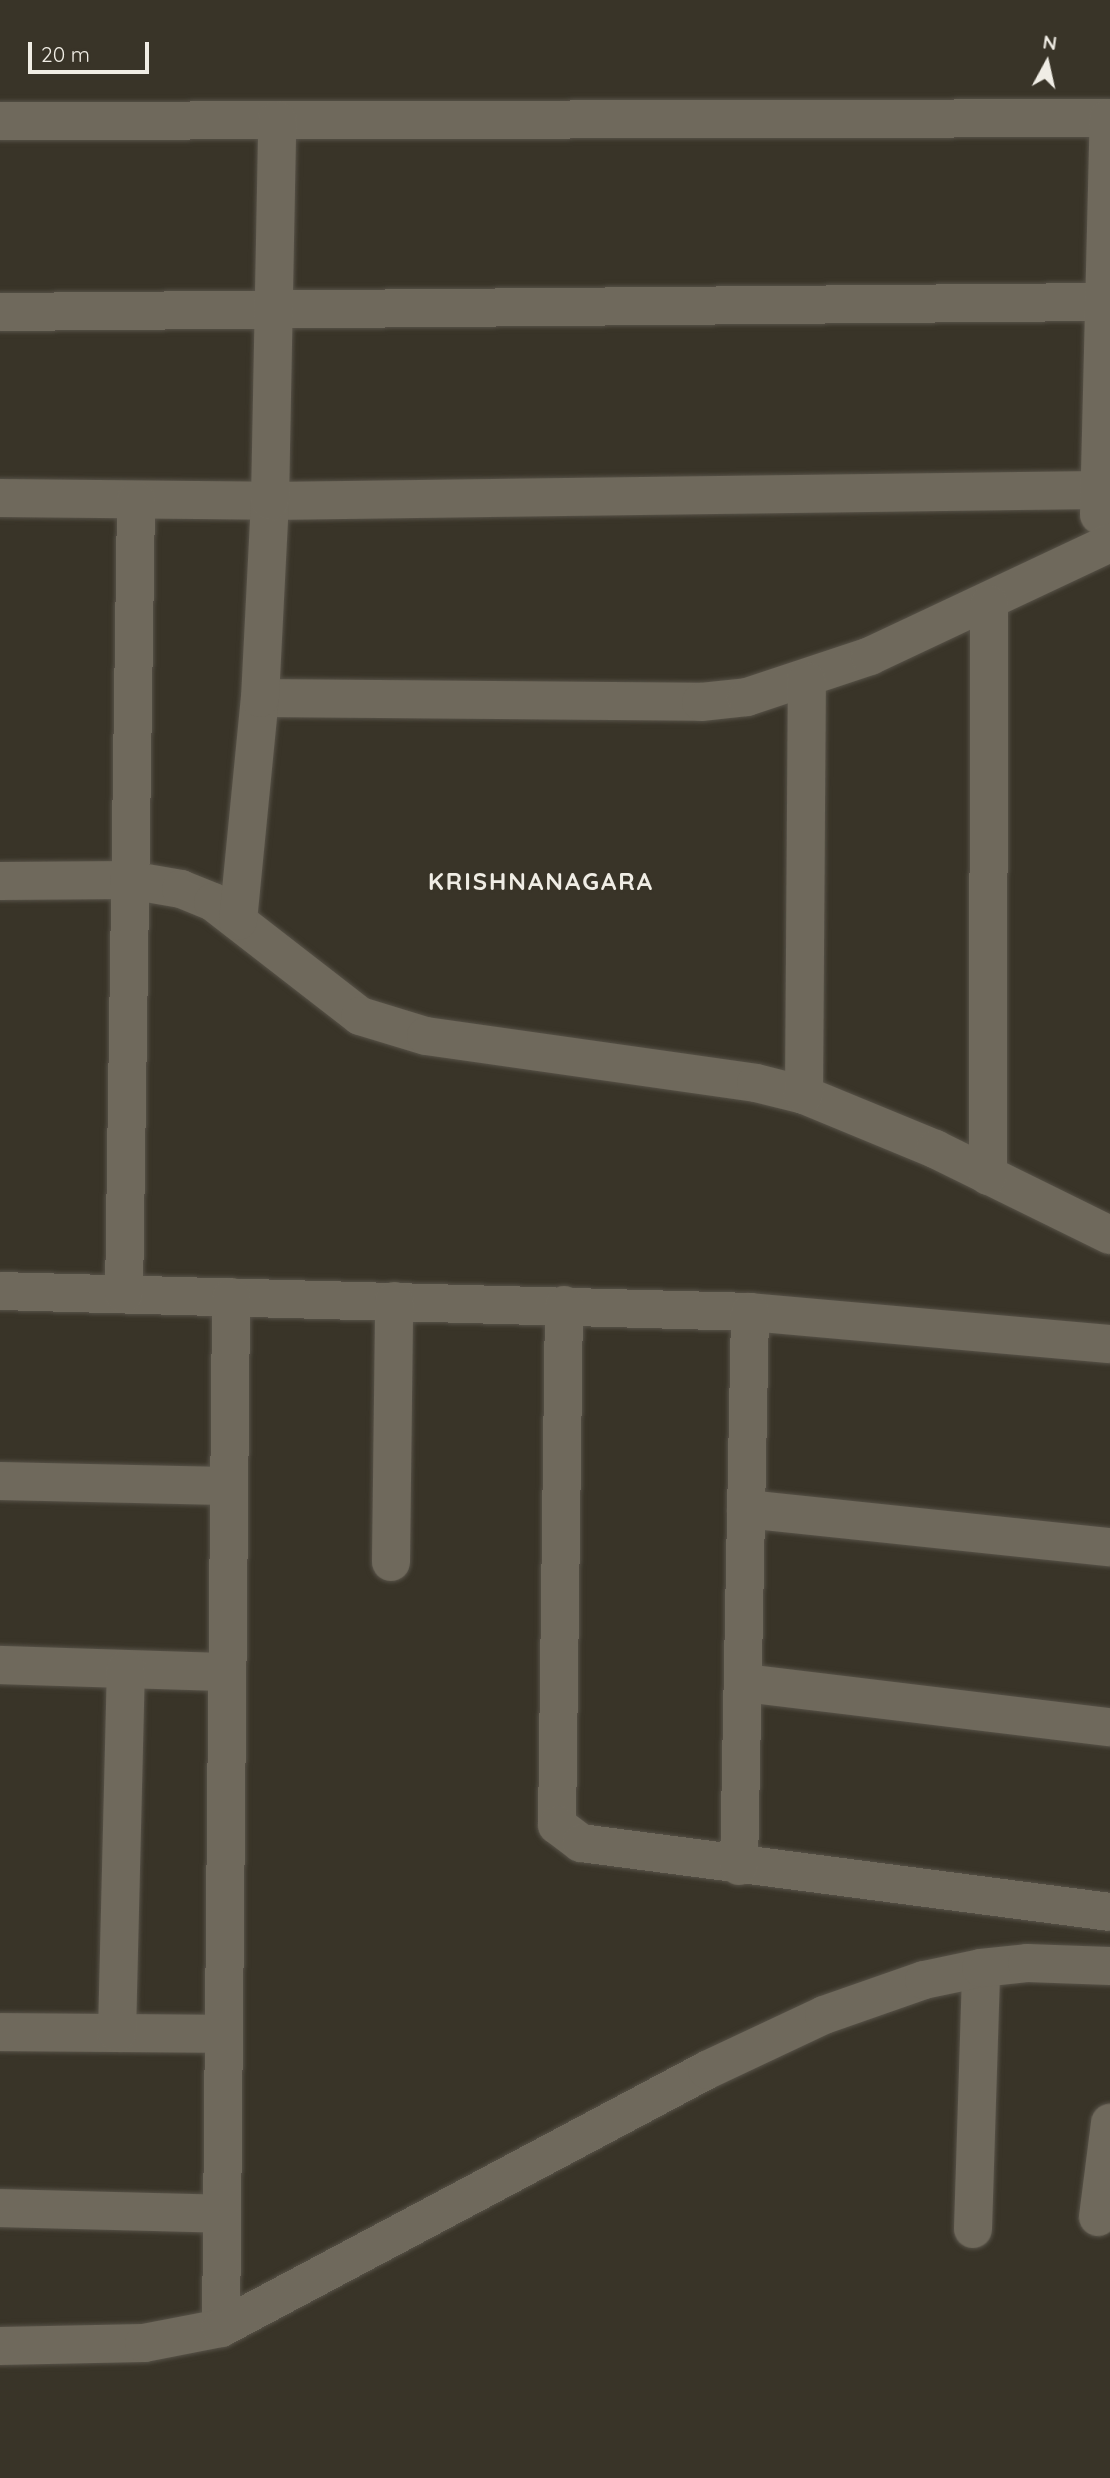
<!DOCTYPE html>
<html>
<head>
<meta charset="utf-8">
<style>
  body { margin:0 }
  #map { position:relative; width:1110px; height:2478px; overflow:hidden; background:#393428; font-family:Quicksand,sans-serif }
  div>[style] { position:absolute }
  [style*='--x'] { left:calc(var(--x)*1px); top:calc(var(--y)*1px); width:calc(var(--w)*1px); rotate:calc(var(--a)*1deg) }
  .roads { filter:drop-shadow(0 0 2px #575248) drop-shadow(0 0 2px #575248) }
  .street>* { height:38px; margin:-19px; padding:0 19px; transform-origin:19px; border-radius:19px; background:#6f695c }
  span { translate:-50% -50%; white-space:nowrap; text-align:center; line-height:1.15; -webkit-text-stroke:5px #393428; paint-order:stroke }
  .district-label { font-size:24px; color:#f0ede5; font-weight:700; letter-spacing:2px }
  .north { position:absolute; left:1012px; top:28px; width:70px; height:70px; -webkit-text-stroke:5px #393428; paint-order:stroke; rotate:8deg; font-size:19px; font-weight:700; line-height:28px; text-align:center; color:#f0ede5 }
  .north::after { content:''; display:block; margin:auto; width:24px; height:32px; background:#f0ede5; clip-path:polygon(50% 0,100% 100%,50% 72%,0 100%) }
  .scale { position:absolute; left:28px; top:42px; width:121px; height:32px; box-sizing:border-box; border:4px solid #f0ede5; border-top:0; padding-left:9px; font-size:21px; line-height:24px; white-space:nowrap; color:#f0ede5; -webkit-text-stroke:5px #393428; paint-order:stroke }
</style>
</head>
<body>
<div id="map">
  <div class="roads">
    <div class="street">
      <div style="--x:0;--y:121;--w:1110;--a:-0.15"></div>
      <div style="--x:0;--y:312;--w:1110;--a:-0.52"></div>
      <div style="--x:0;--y:498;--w:270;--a:0.6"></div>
      <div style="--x:270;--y:501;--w:830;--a:-0.76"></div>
      <div style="--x:1099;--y:515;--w:397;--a:-88.6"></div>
      <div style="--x:260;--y:698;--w:441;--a:0.5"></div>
      <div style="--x:701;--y:702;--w:46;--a:-6.2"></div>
      <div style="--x:747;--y:697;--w:130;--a:-18.4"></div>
      <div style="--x:870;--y:656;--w:265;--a:-25.2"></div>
      <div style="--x:0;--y:881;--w:129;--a:-0.4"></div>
      <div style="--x:129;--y:880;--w:53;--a:9.8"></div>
      <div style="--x:181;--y:889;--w:35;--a:22"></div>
      <div style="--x:213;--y:902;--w:186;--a:37.8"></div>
      <div style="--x:360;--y:1016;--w:69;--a:16.9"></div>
      <div style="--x:426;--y:1036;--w:333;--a:8.1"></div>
      <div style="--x:756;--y:1083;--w:49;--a:14"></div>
      <div style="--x:804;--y:1095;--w:142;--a:22.4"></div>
      <div style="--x:935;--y:1149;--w:195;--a:26.2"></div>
      <div style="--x:238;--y:921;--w:224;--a:-84.4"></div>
      <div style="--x:260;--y:698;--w:197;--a:-87.1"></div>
      <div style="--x:270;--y:501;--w:381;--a:-88.9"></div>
      <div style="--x:804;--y:1095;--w:414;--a:-89.6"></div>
      <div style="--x:988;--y:1176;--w:572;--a:-89.9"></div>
      <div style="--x:0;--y:1291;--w:750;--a:1.6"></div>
      <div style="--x:750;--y:1312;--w:361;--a:5.1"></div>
      <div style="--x:124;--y:1294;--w:794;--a:-89.13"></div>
      <div style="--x:564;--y:1305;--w:520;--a:90.77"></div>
      <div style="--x:557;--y:1825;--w:30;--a:37"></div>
      <div style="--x:581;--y:1843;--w:533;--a:7.43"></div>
      <div style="--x:0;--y:1481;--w:228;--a:1.3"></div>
      <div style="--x:746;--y:1509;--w:366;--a:6"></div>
      <div style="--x:391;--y:1562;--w:261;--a:-89.3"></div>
      <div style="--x:0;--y:1665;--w:227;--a:1.8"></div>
      <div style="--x:744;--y:1683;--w:369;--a:6.9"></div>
      <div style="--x:739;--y:1866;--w:554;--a:-88.86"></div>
      <div style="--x:0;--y:2032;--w:224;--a:0.5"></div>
      <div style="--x:117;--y:2033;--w:364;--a:-88.6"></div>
      <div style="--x:0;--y:2208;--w:222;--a:1.5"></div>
      <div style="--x:1098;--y:2217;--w:95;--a:-82.7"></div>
      <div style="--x:973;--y:2229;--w:261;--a:-88.2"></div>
      <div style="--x:221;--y:2328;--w:1031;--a:-89.44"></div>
      <div style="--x:0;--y:2346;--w:144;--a:-1.2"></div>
      <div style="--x:144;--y:2343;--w:78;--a:-11"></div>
      <div style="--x:221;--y:2328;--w:550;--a:-27.96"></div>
      <div style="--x:707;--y:2070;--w:129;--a:-25.2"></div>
      <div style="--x:824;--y:2015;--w:106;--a:-19.3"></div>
      <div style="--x:924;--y:1980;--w:58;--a:-11.9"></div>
      <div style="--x:981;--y:1968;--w:46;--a:-6.2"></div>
      <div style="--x:1027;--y:1963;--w:83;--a:2.1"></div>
    </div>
  </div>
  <div class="district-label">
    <span style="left:541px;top:882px">KRISHNANAGARA</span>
  </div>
  <div class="north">N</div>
  <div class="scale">20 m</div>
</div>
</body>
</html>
